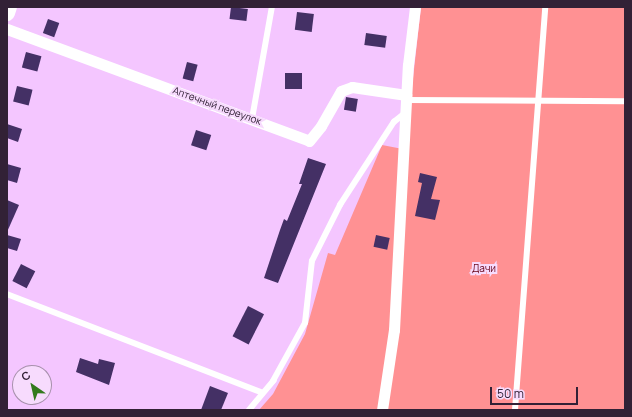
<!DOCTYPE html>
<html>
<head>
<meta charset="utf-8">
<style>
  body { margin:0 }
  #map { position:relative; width:632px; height:417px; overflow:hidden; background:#f4c6ff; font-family:Manrope,sans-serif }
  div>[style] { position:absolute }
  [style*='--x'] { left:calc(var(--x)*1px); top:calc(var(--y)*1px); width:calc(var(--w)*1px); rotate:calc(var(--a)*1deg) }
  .green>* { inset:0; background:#ff9193 }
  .building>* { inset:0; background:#443065; transform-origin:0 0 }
  .lane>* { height:5.5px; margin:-2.75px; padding:0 2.75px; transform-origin:2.75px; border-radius:2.75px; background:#fff }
  .street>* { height:11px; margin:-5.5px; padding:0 5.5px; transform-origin:5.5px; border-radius:5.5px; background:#fff }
  .secondary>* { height:16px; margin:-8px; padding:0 8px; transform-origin:8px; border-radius:8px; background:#fff }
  span { translate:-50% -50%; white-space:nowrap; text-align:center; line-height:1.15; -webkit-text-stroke:4px #f7dbfd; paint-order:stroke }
  .street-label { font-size:10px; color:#322136 }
  .park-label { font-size:10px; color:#660016 }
  .frame { position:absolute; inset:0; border:8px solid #322136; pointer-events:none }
  .north { position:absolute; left:12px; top:365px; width:40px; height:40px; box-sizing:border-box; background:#f7dbfd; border:1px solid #a891ad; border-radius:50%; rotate:326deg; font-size:11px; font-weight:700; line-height:16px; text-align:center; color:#322136 }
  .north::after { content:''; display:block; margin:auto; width:14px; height:18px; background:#337a1d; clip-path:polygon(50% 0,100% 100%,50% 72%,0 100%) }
  .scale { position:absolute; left:490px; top:387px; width:88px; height:18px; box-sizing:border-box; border:2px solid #322136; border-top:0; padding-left:5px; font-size:12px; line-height:14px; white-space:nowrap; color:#322136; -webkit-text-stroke:3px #f7dbfd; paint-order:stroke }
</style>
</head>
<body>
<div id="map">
  <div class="green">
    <div style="clip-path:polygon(421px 7px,625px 7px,625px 410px,259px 410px,273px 394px,305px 334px,328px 253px,335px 255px,382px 145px,408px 150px,411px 96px)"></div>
  </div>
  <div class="building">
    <div style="left:231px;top:7px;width:17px;height:12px;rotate:7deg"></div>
    <div style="left:297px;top:12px;width:17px;height:18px;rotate:7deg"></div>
    <div style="left:48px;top:19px;width:12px;height:15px;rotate:20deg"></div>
    <div style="left:366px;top:33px;width:21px;height:12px;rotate:8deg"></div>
    <div style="left:26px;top:52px;width:16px;height:16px;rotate:15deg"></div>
    <div style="left:187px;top:62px;width:11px;height:17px;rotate:15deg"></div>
    <div style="left:285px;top:73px;width:17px;height:16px"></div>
    <div style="left:17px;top:86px;width:16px;height:16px;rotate:14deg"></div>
    <div style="left:346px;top:97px;width:12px;height:13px;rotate:9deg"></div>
    <div style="clip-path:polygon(7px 124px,22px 129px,18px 142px,7px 138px)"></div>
    <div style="left:196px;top:130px;width:16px;height:16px;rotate:18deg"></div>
    <div style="clip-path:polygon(308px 158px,326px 164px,278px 283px,264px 278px,280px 230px,284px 219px,287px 221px,302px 184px,299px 184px)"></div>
    <div style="clip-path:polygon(7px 164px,21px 168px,17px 183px,7px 180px)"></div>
    <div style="clip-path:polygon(420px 173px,437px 177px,431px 199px,440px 200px,435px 220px,415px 216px,422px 183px,418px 182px)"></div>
    <div style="clip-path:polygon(7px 200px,19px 205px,7px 232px)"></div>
    <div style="clip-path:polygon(7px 235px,21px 239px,17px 251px,7px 248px)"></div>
    <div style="left:376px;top:235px;width:14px;height:12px;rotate:12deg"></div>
    <div style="left:21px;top:264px;width:16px;height:19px;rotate:27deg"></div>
    <div style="left:248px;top:306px;width:18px;height:34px;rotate:27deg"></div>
    <div style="clip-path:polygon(80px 358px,98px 364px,99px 359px,115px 363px,109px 385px,76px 372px)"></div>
    <div style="clip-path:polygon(210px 386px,228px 393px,221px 410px,201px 410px)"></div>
  </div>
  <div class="lane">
    <div style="--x:406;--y:100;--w:219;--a:0.3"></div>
    <div style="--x:252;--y:119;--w:114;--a:-79.9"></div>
    <div style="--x:7;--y:294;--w:274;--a:21.1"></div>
    <div style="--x:249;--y:410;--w:38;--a:-50"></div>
    <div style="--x:273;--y:381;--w:66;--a:-61.1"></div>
    <div style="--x:305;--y:323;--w:62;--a:-83.6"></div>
    <div style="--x:312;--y:261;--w:63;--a:-63.4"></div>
    <div style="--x:340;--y:205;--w:99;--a:-57"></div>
    <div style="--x:394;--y:122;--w:14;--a:-39"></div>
    <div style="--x:515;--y:410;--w:404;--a:-85.7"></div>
  </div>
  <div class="street">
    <div style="--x:7;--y:29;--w:322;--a:20.3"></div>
    <div style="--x:309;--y:141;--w:19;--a:-51"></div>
    <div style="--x:321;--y:126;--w:40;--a:-60.3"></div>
    <div style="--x:341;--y:91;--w:12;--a:-20"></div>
    <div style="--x:352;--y:87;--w:55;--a:8.4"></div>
    <div style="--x:382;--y:410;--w:81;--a:-81.5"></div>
    <div style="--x:394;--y:330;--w:265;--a:-87"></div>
    <div style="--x:408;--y:65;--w:58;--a:-83.1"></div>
  </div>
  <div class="secondary">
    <div style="--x:7;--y:13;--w:6;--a:-72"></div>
  </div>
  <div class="street-label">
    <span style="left:217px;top:106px;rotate:20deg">Аптечный переулок</span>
  </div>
  <div class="park-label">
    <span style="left:484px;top:269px">Дачи</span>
  </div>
  <div class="frame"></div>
  <div class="north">С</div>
  <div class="scale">50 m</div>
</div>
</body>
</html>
